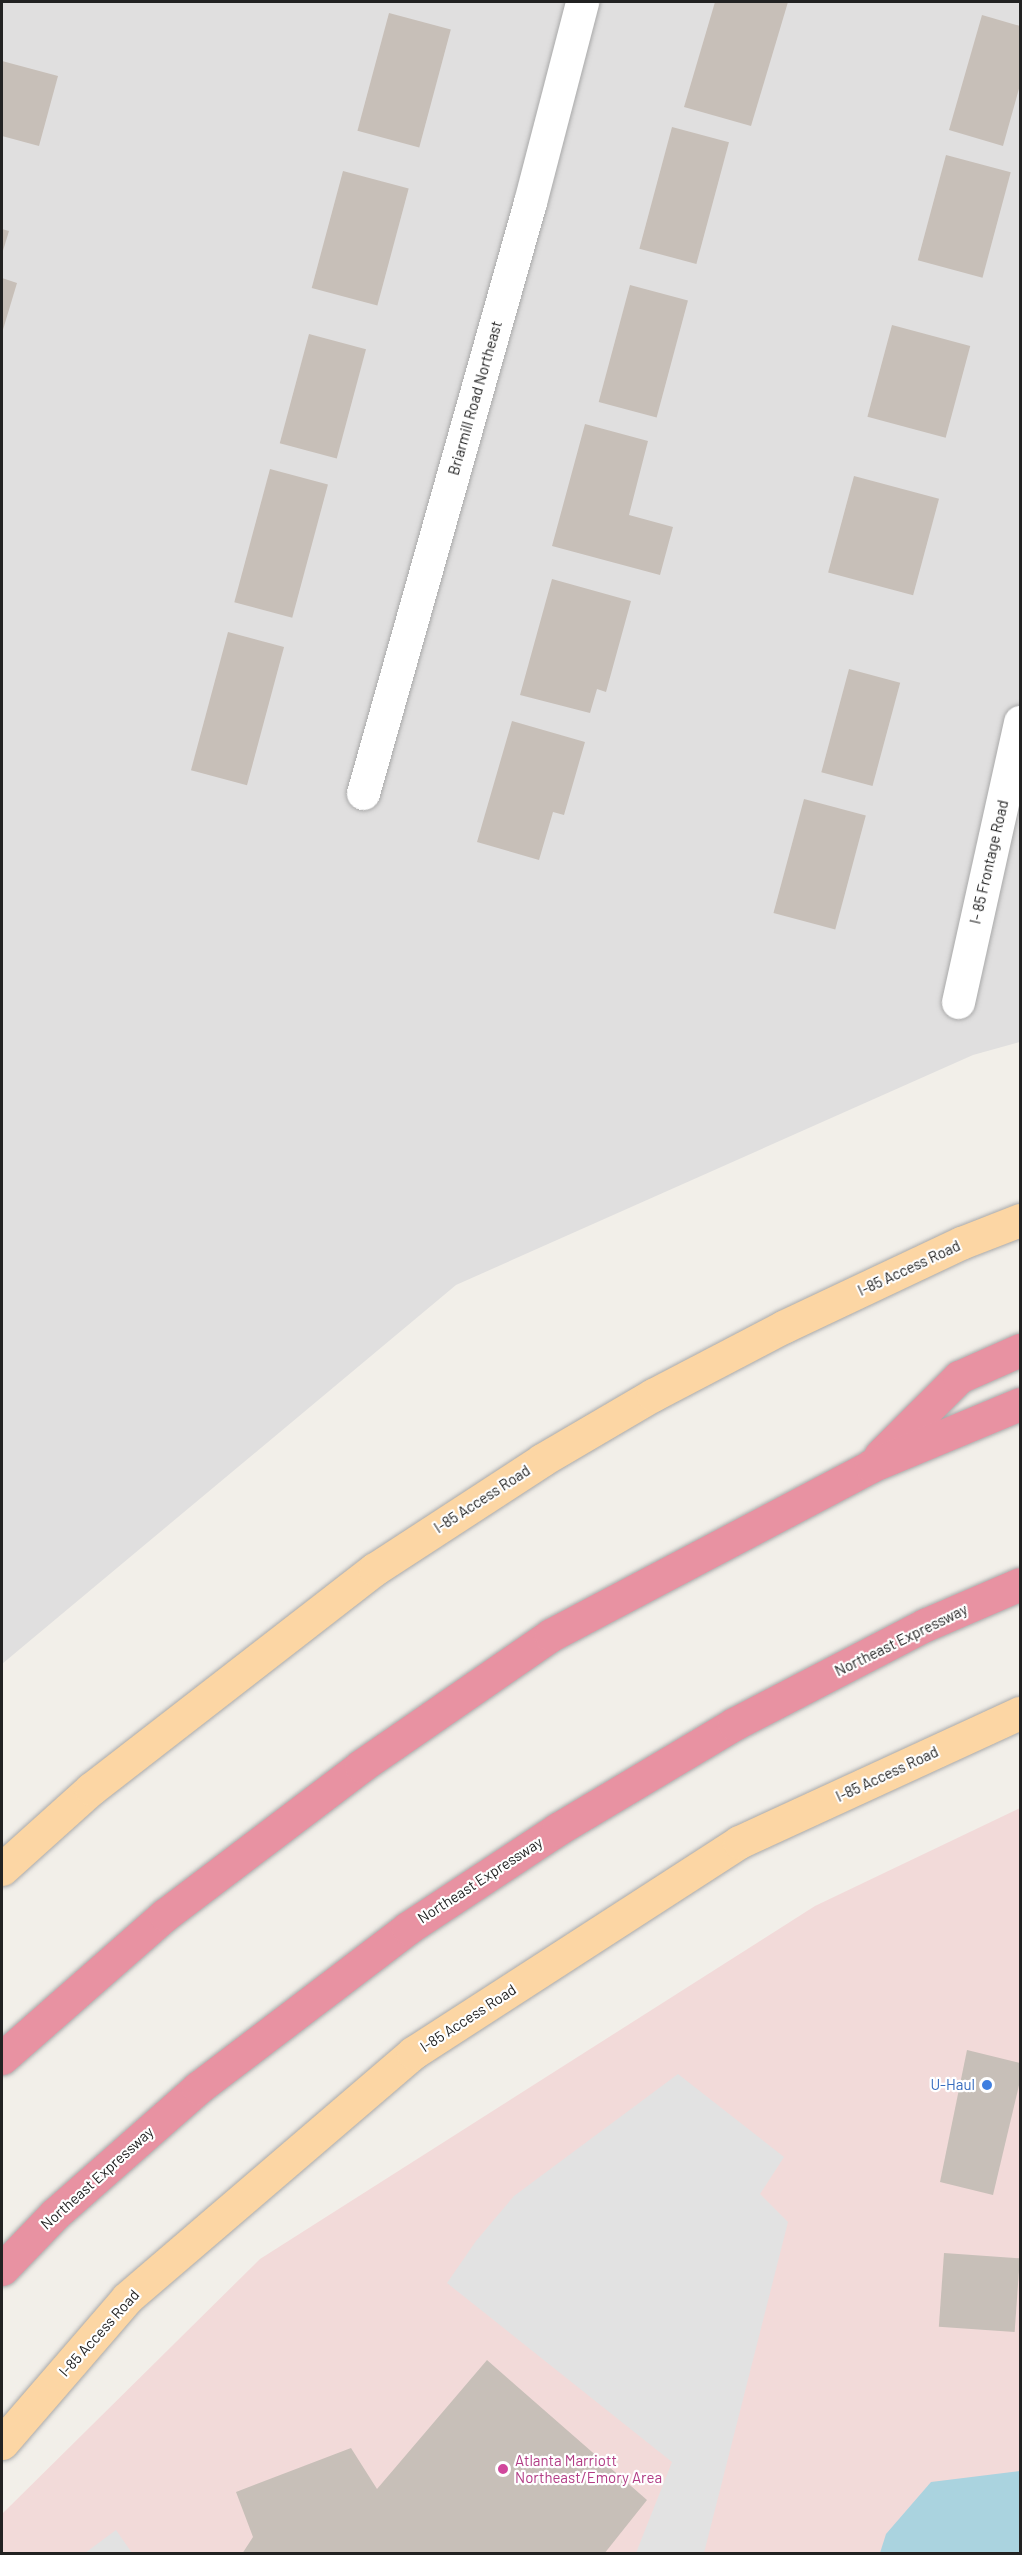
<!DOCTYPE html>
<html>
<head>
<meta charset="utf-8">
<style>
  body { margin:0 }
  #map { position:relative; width:1022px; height:2555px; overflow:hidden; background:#f2efe9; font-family:Barlow,sans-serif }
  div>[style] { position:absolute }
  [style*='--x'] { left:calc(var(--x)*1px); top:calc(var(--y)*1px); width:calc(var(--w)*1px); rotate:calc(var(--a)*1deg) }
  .residential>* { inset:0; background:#e0dfdf }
  .commercial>* { inset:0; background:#f2dad9 }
  .parking>* { inset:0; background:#e2e2e2 }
  .water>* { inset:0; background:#aad3df }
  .building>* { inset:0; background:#c7bfb8; transform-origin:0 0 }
  .roads { filter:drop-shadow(0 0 2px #a9a9a9) drop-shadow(0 0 2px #a9a9a9) }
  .minor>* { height:33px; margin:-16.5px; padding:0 16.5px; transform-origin:16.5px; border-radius:16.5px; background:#fff }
  .major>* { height:33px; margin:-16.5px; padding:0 16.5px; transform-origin:16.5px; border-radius:16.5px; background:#fcd6a4 }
  .highway>* { height:33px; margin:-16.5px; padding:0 16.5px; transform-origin:16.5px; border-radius:16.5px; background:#e892a2 }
  .dots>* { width:16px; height:16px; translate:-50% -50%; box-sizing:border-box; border:3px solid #fff; border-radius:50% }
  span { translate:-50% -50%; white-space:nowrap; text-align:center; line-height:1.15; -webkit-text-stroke:4.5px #fff; paint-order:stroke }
  .street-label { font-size:15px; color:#222 }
  .shop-label { font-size:15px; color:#366cbe }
  .right { translate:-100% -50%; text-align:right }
  .hotel-label { font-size:15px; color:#b23c85 }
  .left { translate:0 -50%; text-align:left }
  .frame { position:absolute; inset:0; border:3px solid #222; pointer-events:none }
</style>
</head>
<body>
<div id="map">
  <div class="residential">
    <div style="clip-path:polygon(2px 2px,1020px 2px,1020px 1042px,973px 1055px,456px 1285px,2px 1664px)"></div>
  </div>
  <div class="commercial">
    <div style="clip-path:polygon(1020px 1808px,1020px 2553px,2px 2554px,2px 2514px,260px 2259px,815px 1906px)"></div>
  </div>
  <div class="parking">
    <div style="clip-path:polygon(678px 2074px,784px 2157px,760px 2194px,788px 2222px,704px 2553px,636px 2553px,672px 2462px,447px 2283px,476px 2241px,514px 2196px)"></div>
    <div style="clip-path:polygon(116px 2530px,132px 2553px,85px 2553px)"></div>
  </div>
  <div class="water">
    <div style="clip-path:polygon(1020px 2471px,1020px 2553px,880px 2553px,886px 2534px,931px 2482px)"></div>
  </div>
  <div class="building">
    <div style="clip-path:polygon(715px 2px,788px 2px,751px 126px,684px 107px)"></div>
    <div style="left:389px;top:13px;width:64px;height:122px;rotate:15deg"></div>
    <div style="clip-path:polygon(982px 15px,1020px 26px,1020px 85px,1003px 146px,949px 130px)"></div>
    <div style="clip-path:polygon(2px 61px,58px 76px,39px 146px,2px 136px)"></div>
    <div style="left:672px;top:127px;width:59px;height:126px;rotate:15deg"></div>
    <div style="left:946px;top:155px;width:67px;height:109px;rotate:15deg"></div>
    <div style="left:343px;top:171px;width:68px;height:121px;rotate:15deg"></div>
    <div style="clip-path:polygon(2px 229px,9px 231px,2px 254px)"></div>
    <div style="clip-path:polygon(2px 278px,17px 283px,2px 333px)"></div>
    <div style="left:630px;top:285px;width:60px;height:121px;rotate:15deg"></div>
    <div style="left:892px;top:325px;width:81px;height:95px;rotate:15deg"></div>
    <div style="left:309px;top:334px;width:59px;height:113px;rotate:15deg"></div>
    <div style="clip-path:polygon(585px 424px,648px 441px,629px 515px,673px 527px,660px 575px,552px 546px)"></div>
    <div style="left:270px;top:469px;width:60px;height:138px;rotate:15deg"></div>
    <div style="left:854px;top:476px;width:88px;height:100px;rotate:15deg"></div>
    <div style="clip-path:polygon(552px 579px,631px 601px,606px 692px,597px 689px,590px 713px,520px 695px)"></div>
    <div style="left:228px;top:632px;width:58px;height:143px;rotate:15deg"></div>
    <div style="left:849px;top:669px;width:53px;height:107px;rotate:15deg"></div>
    <div style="clip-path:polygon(512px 721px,585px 742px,564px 815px,553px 812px,539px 860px,477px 842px)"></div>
    <div style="left:804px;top:799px;width:64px;height:118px;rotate:15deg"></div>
    <div style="clip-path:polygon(967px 2050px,1020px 2063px,1020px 2081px,993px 2195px,940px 2182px)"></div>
    <div style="left:944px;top:2253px;width:76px;height:74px;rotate:4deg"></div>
    <div style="clip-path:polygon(487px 2360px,647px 2500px,604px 2554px,242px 2554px,253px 2537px,236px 2492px,351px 2448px,377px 2489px)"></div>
  </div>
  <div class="roads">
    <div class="minor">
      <div style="--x:363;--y:793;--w:614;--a:-74.22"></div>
      <div style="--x:530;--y:202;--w:207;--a:-75.4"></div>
      <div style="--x:958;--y:1002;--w:287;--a:-77.5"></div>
    </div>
    <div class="major">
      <div style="--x:2;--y:1869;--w:120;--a:-42"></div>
      <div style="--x:91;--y:1789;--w:359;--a:-37.8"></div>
      <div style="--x:375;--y:1569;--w:199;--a:-33.1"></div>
      <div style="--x:542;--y:1460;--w:129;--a:-30.4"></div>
      <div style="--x:653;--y:1395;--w:147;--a:-27.6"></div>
      <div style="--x:783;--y:1327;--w:197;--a:-25.3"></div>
      <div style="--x:961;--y:1243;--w:63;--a:-21.3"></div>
      <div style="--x:2;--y:2443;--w:191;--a:-49.2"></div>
      <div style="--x:127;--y:2298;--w:377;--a:-40.6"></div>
      <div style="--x:413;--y:2053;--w:388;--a:-32.9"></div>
      <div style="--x:739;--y:1842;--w:309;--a:-24.7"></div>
    </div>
    <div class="highway">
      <div style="--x:880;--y:1456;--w:112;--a:-45"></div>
      <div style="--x:959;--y:1377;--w:67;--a:-23.9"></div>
      <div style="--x:2;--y:2058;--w:217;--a:-41.3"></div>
      <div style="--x:165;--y:1915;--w:246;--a:-37.2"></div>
      <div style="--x:361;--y:1766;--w:231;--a:-34.6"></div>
      <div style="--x:551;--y:1635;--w:362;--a:-27.8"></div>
      <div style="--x:871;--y:1466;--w:161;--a:-22.6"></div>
      <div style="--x:2;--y:2269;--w:76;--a:-46.1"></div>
      <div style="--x:55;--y:2214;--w:191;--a:-41.4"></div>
      <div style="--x:198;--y:2088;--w:264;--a:-37.3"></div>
      <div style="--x:408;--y:1928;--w:180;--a:-33.4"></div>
      <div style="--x:558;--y:1829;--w:205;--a:-30.8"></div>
      <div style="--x:734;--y:1724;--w:215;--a:-27.4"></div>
      <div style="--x:925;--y:1625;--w:103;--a:-23.3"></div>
    </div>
  </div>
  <div class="dots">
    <div style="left:987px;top:2085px;background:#3f7fe0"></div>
    <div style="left:503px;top:2469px;background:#d1479c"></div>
  </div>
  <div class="street-label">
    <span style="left:475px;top:398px;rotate:-74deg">Briarmill Road Northeast</span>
    <span style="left:989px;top:862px;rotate:-77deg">I- 85 Frontage Road</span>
    <span style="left:909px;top:1268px;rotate:-25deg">I-85 Access Road</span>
    <span style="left:482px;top:1499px;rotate:-33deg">I-85 Access Road</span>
    <span style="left:901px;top:1640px;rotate:-26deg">Northeast Expressway</span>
    <span style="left:887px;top:1774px;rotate:-25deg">I-85 Access Road</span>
    <span style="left:480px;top:1880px;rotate:-33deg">Northeast Expressway</span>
    <span style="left:468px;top:2018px;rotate:-33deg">I-85 Access Road</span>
    <span style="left:97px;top:2178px;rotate:-42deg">Northeast Expressway</span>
    <span style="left:99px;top:2333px;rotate:-48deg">I-85 Access Road</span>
  </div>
  <div class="shop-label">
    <span class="right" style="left:975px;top:2085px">U-Haul</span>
  </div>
  <div class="hotel-label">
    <span class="left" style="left:515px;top:2469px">Atlanta Marriott<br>Northeast/Emory Area</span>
  </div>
  <div class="frame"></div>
</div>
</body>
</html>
